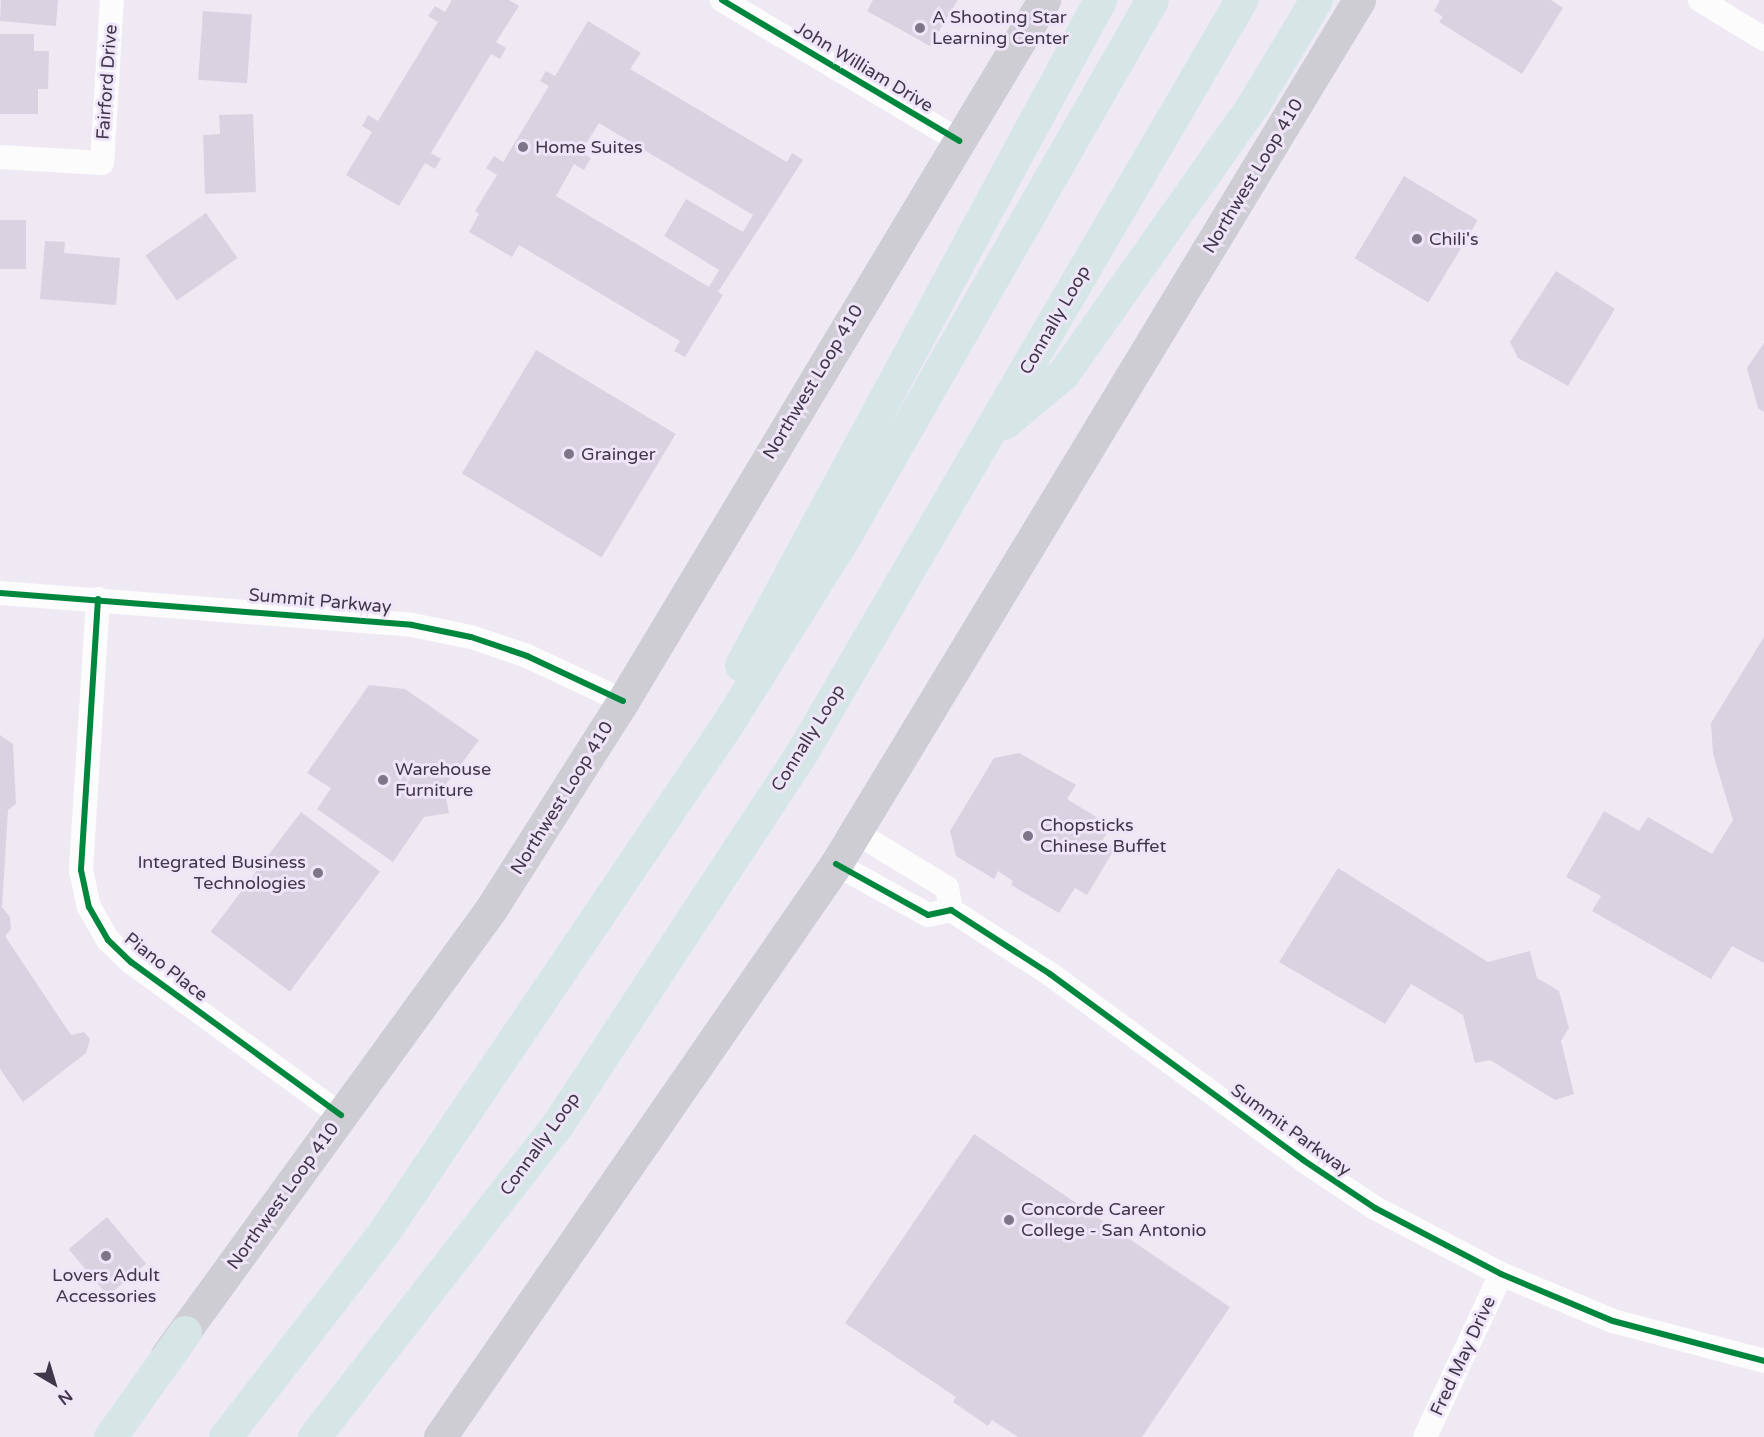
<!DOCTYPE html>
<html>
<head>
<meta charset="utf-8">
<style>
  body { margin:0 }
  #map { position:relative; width:1764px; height:1437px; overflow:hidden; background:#efe9f4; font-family:"Varela Round",sans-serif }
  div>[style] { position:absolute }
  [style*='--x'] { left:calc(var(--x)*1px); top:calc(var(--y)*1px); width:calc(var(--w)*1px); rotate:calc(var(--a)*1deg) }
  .building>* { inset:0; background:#dad2e1; transform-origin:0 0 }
  .minor>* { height:24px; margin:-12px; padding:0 12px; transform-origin:12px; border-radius:12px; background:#fdfcfd }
  .secondary>* { height:33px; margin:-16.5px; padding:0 16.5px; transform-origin:16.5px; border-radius:16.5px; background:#cdcdd3 }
  .motorway>* { height:33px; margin:-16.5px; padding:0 16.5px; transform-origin:16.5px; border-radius:16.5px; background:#d6e6e6 }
  .cycleway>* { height:6px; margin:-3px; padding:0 3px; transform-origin:3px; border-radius:3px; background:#00873e }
  .dots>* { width:16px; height:16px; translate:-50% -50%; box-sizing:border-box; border:3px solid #efe5f8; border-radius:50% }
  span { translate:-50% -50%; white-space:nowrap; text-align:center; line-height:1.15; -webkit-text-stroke:6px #efe5f8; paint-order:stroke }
  .poi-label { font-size:18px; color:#41374a }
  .left { translate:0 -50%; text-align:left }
  .right { translate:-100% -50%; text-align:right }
  .street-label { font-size:18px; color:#41374a }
  .north { position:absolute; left:24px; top:1353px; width:60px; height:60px; -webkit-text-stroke:4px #efe5f8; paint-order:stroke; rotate:142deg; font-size:16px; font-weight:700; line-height:24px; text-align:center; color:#41374a }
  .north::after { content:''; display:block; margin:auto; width:21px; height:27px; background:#41374a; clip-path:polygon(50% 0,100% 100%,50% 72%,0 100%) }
</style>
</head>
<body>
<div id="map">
  <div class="building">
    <div style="clip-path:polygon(1px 0,58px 0,56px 26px,0 21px)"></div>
    <div style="clip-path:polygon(452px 0,509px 0,519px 6px,496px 42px,506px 48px,500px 59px,491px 54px,431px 153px,441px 159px,435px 169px,425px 163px,399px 206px,346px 175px,372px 132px,362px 126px,368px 115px,378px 121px,438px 22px,428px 16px,435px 6px,445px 12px)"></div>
    <div style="clip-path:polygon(873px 0,958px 0,930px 46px,867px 11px)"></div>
    <div style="clip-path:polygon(1440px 0,1551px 0,1563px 8px,1522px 74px,1439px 22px,1443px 17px,1434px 11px)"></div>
    <div style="left:203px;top:11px;width:49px;height:69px;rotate:4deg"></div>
    <div style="clip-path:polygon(evenodd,588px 21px,641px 53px,630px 69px,787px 162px,792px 153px,803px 160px,718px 292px,723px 295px,685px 357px,674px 351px,680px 341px,519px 245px,512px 257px,469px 232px,479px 214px,475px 211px,497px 175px,486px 168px,494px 156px,503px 162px,549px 86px,540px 81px,546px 71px,555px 76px,588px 21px,599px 123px,753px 215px,743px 232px,686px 199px,664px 236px,719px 270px,709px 287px,556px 196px,574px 164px,584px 170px,591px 158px,581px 152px,599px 123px)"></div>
    <div style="clip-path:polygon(0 34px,34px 34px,34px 51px,49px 51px,48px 89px,38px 89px,38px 114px,0 114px)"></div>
    <div style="clip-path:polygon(253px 114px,256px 192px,205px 194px,203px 135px,220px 134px,219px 115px)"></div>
    <div style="left:1404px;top:176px;width:86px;height:96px;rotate:31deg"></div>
    <div style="left:206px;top:213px;width:55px;height:74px;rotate:55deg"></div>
    <div style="left:0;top:220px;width:26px;height:49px"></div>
    <div style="clip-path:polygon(45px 241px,65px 242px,64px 253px,120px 258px,116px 305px,40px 299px)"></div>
    <div style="clip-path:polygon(1556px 271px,1615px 309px,1568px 386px,1518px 358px,1510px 342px)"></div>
    <div style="clip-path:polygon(1764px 343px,1764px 412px,1758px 408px,1747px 368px)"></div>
    <div style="left:536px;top:350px;width:163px;height:144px;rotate:31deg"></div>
    <div style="clip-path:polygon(1764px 637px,1764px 963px,1732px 946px,1711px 979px,1592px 911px,1601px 896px,1566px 877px,1604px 811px,1639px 831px,1648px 817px,1712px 854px,1733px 820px,1713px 754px,1711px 723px)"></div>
    <div style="clip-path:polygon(369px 685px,405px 689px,479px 740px,444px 787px,449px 813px,424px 817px,393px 862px,317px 809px,331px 788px,307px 773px)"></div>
    <div style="clip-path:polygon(0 735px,13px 744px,16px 804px,8px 810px,2px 907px,10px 917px,11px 929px,5px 936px,71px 1035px,84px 1032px,90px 1039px,86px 1053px,23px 1102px,0 1069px)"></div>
    <div style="clip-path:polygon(1019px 753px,1076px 785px,1067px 799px,1111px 826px,1102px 841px,1115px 848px,1087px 895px,1075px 888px,1059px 913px,1011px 885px,1013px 881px,998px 871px,994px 879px,956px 856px,950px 831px,994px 758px)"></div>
    <div style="left:301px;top:812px;width:99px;height:150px;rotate:37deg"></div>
    <div style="clip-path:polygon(1338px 868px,1488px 962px,1530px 951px,1537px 978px,1559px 991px,1569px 1028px,1561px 1041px,1574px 1094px,1555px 1100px,1490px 1060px,1475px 1063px,1463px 1015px,1411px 984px,1385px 1024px,1279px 962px)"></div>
    <div style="clip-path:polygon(974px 1134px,1230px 1307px,1142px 1437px,1018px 1437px,992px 1420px,988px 1426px,953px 1402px,956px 1397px,845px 1323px)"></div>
    <div style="left:107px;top:1217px;width:61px;height:50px;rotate:50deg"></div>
  </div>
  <div class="minor">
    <div style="--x:722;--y:0;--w:276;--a:30.7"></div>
    <div style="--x:1700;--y:0;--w:75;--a:31.4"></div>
    <div style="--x:0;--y:157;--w:102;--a:3.4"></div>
    <div style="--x:102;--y:163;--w:163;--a:-86.5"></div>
    <div style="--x:0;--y:593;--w:413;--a:4.4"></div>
    <div style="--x:412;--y:625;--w:60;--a:11.5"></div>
    <div style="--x:471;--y:637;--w:59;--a:18.7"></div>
    <div style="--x:527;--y:656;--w:106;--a:25.1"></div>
    <div style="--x:98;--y:599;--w:272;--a:93.6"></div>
    <div style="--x:81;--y:870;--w:38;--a:78"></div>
    <div style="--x:89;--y:907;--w:38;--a:60"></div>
    <div style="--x:108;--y:940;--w:32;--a:44"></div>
    <div style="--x:131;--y:962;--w:260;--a:36.1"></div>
    <div style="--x:855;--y:832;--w:108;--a:31.3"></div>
    <div style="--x:947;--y:888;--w:22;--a:80"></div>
    <div style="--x:836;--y:864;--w:105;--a:29"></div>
    <div style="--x:928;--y:915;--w:24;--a:-12"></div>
    <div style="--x:951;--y:910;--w:118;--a:32.9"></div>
    <div style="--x:1050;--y:974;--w:314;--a:36.3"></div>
    <div style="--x:1303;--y:1160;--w:87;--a:33.7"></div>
    <div style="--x:1375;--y:1208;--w:142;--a:27.6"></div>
    <div style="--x:1501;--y:1274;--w:121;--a:22.8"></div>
    <div style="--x:1613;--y:1321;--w:156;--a:14.8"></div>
    <div style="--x:1425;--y:1437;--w:180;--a:-65"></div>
  </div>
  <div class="secondary">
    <div style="--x:167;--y:1355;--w:551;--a:-54"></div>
    <div style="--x:491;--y:909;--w:246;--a:-57.6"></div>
    <div style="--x:623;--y:701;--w:818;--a:-59.01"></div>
    <div style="--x:440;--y:1437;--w:697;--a:-55.35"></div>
    <div style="--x:836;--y:864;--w:1010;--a:-58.81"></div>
  </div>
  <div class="motorway">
    <div style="--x:1004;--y:423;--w:77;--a:-39.7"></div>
    <div style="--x:1063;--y:374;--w:332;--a:-54.8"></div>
    <div style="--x:1254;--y:103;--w:120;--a:-59"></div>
    <div style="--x:741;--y:665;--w:756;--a:-61.64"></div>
    <div style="--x:110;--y:1437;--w:129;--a:-54.5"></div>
    <div style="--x:225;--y:1437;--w:258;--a:-52.2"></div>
    <div style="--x:383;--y:1233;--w:616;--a:-55.92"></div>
    <div style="--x:728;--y:723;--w:223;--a:-58"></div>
    <div style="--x:846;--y:534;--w:615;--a:-60.19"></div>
    <div style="--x:314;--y:1437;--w:395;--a:-52.1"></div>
    <div style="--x:557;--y:1125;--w:446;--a:-56.7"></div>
    <div style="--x:802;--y:752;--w:871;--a:-59.72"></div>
  </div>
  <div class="cycleway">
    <div style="--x:722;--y:0;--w:276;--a:30.7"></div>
    <div style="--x:0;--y:593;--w:413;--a:4.4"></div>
    <div style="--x:412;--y:625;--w:60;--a:11.5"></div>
    <div style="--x:471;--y:637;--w:59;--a:18.7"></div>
    <div style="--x:527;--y:656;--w:106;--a:25.1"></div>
    <div style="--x:98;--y:599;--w:272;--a:93.6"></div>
    <div style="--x:81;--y:870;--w:38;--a:78"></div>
    <div style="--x:89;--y:907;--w:38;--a:60"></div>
    <div style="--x:108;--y:940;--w:32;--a:44"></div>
    <div style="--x:131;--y:962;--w:260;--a:36.1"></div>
    <div style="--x:836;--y:864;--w:105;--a:29"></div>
    <div style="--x:928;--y:915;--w:24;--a:-12"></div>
    <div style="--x:951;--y:910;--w:118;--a:32.9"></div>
    <div style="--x:1050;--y:974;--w:314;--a:36.3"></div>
    <div style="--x:1303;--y:1160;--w:87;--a:33.7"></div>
    <div style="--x:1375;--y:1208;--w:142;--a:27.6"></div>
    <div style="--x:1501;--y:1274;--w:121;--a:22.8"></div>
    <div style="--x:1613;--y:1321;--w:156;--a:14.8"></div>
  </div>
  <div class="dots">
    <div style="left:920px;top:28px;background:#7e7586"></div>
    <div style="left:523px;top:147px;background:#7e7586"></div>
    <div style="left:1417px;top:239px;background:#7e7586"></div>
    <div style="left:569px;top:454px;background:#7e7586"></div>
    <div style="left:383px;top:780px;background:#7e7586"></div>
    <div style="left:1028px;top:836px;background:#7e7586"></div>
    <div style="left:318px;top:873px;background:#7e7586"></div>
    <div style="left:1009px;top:1220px;background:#7e7586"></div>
    <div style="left:106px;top:1256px;background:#7e7586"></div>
  </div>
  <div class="poi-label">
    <span class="left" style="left:932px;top:28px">A Shooting Star<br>Learning Center</span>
    <span class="left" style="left:535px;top:147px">Home Suites</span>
    <span class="left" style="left:1429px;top:239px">Chili's</span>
    <span class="left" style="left:581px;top:454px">Grainger</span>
    <span class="left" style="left:395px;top:780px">Warehouse<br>Furniture</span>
    <span class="left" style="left:1040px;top:836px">Chopsticks<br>Chinese Buffet</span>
    <span class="right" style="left:306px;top:873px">Integrated Business<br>Technologies</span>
    <span class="left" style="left:1021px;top:1220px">Concorde Career<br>College - San Antonio</span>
    <span style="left:106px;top:1286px">Lovers Adult<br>Accessories</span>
  </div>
  <div class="street-label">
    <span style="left:864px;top:67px;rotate:31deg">John William Drive</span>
    <span style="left:107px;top:82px;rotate:-86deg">Fairford Drive</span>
    <span style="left:1253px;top:176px;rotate:-59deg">Northwest Loop 410</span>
    <span style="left:1055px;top:320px;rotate:-60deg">Connally Loop</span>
    <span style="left:813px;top:382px;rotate:-59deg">Northwest Loop 410</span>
    <span style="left:320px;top:601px;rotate:5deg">Summit Parkway</span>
    <span style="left:808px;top:738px;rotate:-58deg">Connally Loop</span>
    <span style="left:562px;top:798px;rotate:-58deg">Northwest Loop 410</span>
    <span style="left:166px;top:967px;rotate:38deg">Piano Place</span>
    <span style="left:1291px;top:1130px;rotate:36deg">Summit Parkway</span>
    <span style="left:540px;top:1144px;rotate:-54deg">Connally Loop</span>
    <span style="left:283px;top:1196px;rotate:-54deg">Northwest Loop 410</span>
    <span style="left:1463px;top:1356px;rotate:-65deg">Fred May Drive</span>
  </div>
  <div class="north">N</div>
</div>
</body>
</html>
